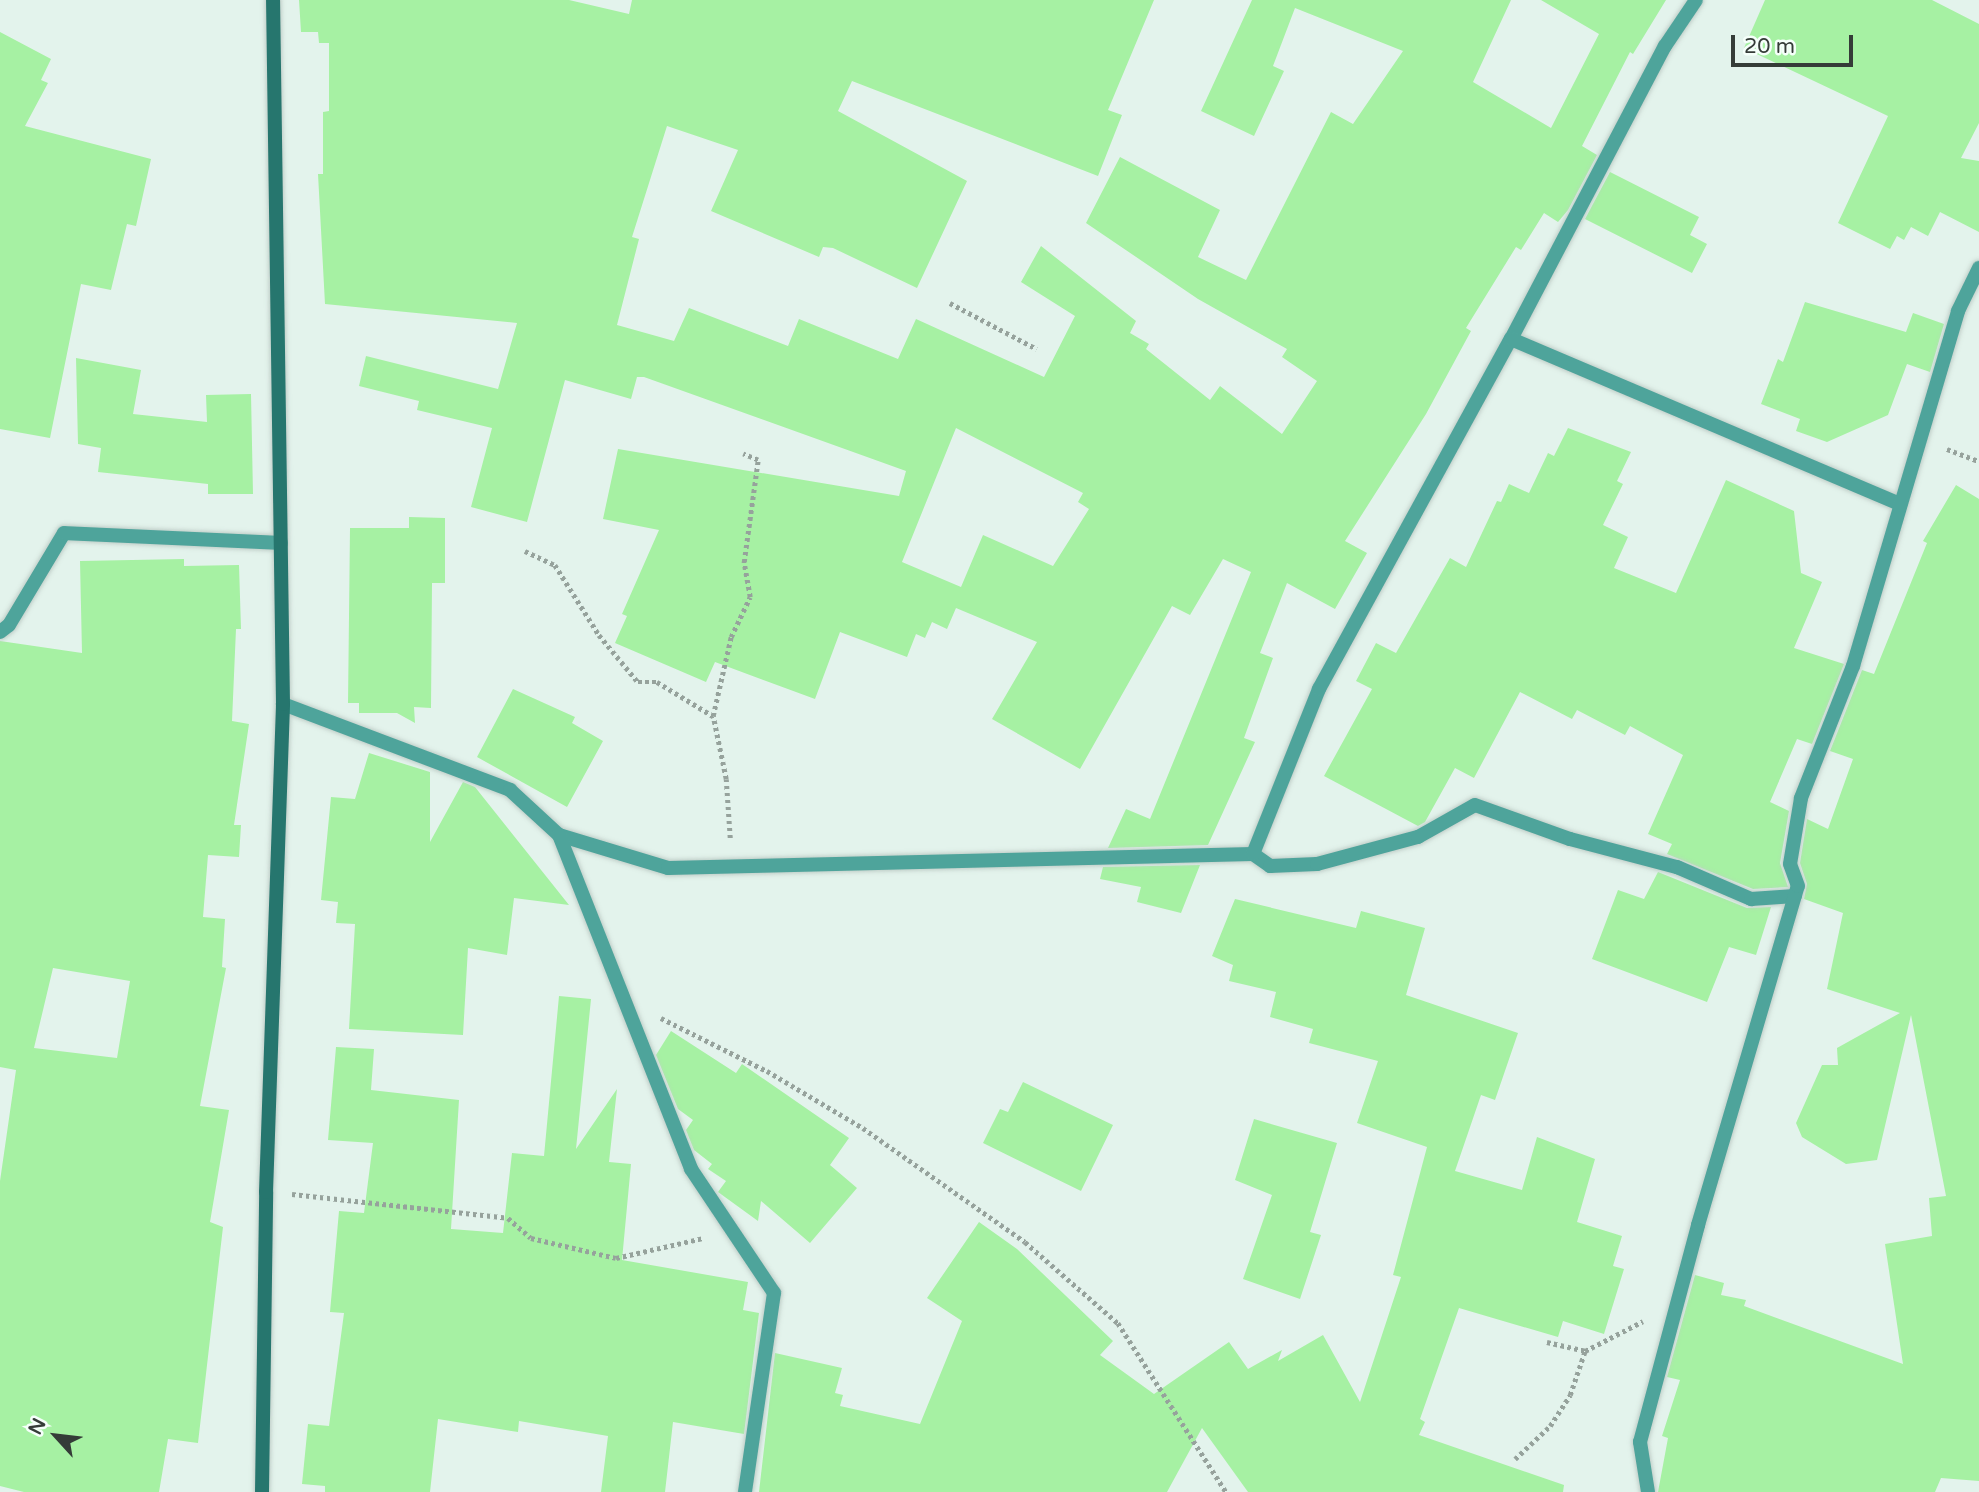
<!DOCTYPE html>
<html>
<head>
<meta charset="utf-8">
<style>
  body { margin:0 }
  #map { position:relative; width:1979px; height:1492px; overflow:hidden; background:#e3f3ec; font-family:"Varela Round",sans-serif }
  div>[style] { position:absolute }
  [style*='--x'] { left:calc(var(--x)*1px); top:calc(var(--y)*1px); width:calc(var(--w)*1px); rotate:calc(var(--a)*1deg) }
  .building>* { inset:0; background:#a6f1a3 }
  .path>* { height:4.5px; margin-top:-2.25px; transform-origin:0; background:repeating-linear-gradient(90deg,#96a29c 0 3.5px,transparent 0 7px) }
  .roads { filter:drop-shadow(0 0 2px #c0cec8) drop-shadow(0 0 2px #c0cec8) }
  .street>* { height:14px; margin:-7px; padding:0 7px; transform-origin:7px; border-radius:7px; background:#4ea49b }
  .secondary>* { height:14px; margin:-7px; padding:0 7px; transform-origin:7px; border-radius:7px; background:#26766e }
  span { translate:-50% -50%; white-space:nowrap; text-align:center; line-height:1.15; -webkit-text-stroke:6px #f5fffa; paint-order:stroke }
  .north { position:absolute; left:21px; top:1401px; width:70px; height:70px; -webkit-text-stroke:5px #f5fffa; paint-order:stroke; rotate:297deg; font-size:19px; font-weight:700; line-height:28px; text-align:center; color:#353c38 }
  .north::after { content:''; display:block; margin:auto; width:24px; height:32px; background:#353c38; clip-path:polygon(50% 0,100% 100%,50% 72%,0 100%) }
  .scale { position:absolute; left:1731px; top:35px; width:122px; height:32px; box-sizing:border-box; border:4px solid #353c38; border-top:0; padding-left:9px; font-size:21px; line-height:24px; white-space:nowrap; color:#353c38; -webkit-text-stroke:5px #f5fffa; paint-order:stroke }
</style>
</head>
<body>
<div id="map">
  <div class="building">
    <div style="clip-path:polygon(evenodd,299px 0,569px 0,629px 14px,632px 0,1154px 0,1108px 110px,1122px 115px,1098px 176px,852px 81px,838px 111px,967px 181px,917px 288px,833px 248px,823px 247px,819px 257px,711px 211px,738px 150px,667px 126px,632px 237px,639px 239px,617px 325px,674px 341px,689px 308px,788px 346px,799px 319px,898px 359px,916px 319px,1044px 377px,1075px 316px,1021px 282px,1041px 246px,1136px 321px,1130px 333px,1149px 344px,1146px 349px,1210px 400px,1220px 386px,1282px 434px,1317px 381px,1282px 357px,1287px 349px,1198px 299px,1086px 223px,1120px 157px,1220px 210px,1198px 257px,1246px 280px,1331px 112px,1353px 124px,1403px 51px,1295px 8px,1273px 66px,1284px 71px,1254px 136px,1201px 111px,1252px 0,1511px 0,1473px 82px,1551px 128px,1599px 34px,1541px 0,1666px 0,1633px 54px,1630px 52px,1582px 146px,1597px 155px,1568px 210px,1558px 222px,1544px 213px,1521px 250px,1516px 247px,1466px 328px,1471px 331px,1426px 414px,1345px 541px,1367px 553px,1335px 609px,1287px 583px,1260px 653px,1273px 658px,1244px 738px,1255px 742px,1208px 845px,1108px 848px,1126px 809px,1150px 819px,1251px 572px,1223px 559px,1190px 615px,1172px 606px,1080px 769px,992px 719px,1037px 642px,956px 608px,947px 629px,932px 622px,925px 638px,916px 634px,907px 657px,840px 632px,815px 699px,715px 662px,706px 682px,615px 643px,627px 616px,622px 614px,659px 530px,603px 519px,618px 449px,899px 496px,906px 471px,644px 377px,637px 377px,631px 399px,565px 380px,527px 522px,471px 507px,492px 428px,417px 410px,419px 401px,359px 386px,366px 356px,498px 389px,517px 323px,325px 304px,318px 174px,323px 174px,323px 112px,329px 111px,329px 43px,319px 43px,318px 32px,301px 32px,299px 0,956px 428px,1083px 493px,1078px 502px,1089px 509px,1053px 566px,983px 535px,961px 587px,902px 562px,956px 428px)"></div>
    <div style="clip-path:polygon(1765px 0,1932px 0,1979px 24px,1979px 123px,1961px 158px,1979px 161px,1979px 232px,1940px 212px,1928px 236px,1911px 227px,1904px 240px,1897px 236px,1890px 249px,1838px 223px,1888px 116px,1744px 48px)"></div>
    <div style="clip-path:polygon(0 32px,51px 59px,41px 80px,48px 83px,25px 126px,151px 159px,136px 226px,127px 224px,111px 290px,81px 284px,50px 438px,0 429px)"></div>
    <div style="clip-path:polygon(1610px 172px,1699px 217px,1690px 235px,1707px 244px,1692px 273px,1585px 219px)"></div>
    <div style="clip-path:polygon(1805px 302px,1906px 332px,1913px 313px,1944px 324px,1930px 372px,1907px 364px,1888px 415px,1827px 442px,1796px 431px,1800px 419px,1761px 404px,1778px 359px,1783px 362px)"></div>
    <div style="clip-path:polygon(76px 358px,141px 370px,133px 414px,207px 422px,206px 395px,251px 394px,253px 494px,208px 494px,208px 484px,98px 472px,101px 448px,78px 444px)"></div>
    <div style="clip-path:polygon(1568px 428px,1631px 452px,1617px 481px,1623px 484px,1603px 525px,1628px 537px,1614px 568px,1676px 593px,1726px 480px,1794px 511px,1801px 573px,1822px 582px,1794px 648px,1844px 664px,1812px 744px,1797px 739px,1770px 802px,1789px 811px,1780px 863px,1788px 887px,1753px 889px,1667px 854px,1672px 844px,1648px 834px,1683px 755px,1630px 726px,1625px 735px,1577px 710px,1572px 719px,1520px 692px,1474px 778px,1455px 768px,1425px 822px,1418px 826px,1324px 776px,1372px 689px,1356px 681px,1376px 643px,1396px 653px,1450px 558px,1466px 567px,1497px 501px,1501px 502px,1509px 484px,1529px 493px,1548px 453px,1554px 456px)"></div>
    <div style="clip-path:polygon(1956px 485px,1979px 499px,1979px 1481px,1941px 1478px,1935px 1492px,1658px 1492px,1668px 1438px,1662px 1436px,1680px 1380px,1667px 1377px,1695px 1275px,1724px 1283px,1721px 1295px,1746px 1300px,1744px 1306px,1903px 1364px,1885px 1244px,1932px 1236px,1929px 1198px,1946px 1196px,1911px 1015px,1877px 1160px,1846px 1164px,1802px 1137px,1796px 1123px,1822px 1065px,1838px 1065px,1837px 1048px,1900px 1013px,1827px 989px,1843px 913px,1804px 899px,1807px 884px,1800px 863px,1807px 819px,1828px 829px,1853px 759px,1830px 751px,1862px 670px,1874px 674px,1927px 543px,1923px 541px)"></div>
    <div style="clip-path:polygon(409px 517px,445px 518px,445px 583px,432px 583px,431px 708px,414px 707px,415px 723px,397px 713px,359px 713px,359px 703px,348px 703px,350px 528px,409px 528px)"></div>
    <div style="clip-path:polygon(evenodd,184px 559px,184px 566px,239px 565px,241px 629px,236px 629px,232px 721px,249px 724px,234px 825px,241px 825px,239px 857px,208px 855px,203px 917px,225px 919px,222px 967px,226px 968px,200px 1106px,229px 1110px,210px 1222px,223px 1227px,198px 1443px,168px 1439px,159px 1492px,24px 1492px,0 1486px,0 1181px,16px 1070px,0 1067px,0 641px,82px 653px,80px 561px,184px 559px,53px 968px,130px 981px,117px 1058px,34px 1048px,53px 968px)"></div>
    <div style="clip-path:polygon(513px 689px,575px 717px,572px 723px,603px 741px,567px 807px,477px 757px)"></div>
    <div style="clip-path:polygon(369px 753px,430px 772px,430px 842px,463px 782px,475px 787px,569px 905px,514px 898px,507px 955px,468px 948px,463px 1035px,349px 1029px,355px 924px,336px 923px,338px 902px,321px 900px,331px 797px,355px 799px)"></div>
    <div style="clip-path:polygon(1200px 865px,1181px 913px,1137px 902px,1141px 887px,1100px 879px,1103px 867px)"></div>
    <div style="clip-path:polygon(1658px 872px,1747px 908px,1771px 907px,1756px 955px,1729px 947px,1707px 1002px,1592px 959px,1618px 890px,1644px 899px)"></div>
    <div style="clip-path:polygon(1235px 899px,1356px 928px,1361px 911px,1425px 928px,1406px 995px,1518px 1033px,1495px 1100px,1481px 1095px,1455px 1171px,1522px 1190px,1537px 1137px,1595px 1159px,1577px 1222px,1622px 1236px,1613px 1266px,1624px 1269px,1604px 1334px,1563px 1321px,1558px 1337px,1459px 1308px,1420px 1419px,1425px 1422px,1419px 1435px,1564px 1485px,1563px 1492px,1248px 1492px,1202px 1428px,1167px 1492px,759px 1492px,775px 1353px,842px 1368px,835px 1393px,843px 1395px,840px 1406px,920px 1424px,962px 1321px,927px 1298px,979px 1222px,1017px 1249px,1113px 1341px,1100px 1355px,1154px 1394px,1229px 1342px,1248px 1369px,1282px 1350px,1278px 1361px,1323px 1335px,1360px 1402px,1401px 1277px,1393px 1275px,1427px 1147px,1357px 1123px,1378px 1061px,1309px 1043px,1313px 1029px,1270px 1017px,1276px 992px,1229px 981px,1233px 965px,1212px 956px)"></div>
    <div style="clip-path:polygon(559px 996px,591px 999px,576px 1149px,617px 1089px,609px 1162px,631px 1164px,622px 1260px,748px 1282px,743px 1310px,759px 1313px,744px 1434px,673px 1422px,665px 1492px,601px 1492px,608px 1436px,519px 1421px,518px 1432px,438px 1419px,430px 1492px,325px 1492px,325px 1486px,302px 1484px,308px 1424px,329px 1426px,344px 1313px,330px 1312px,339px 1211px,364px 1213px,373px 1143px,328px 1140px,336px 1047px,374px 1049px,371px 1090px,459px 1100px,451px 1229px,503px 1233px,512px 1153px,544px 1156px)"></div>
    <div style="clip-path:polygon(671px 1031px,736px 1073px,742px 1064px,849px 1138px,830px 1165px,857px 1188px,810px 1243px,761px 1201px,758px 1221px,718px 1192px,726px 1181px,708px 1169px,712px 1164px,694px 1150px,686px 1130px,693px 1120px,678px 1109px,656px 1055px)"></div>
    <div style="clip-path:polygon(1023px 1082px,1113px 1125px,1081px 1191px,983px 1143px,1000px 1109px,1008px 1112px)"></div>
    <div style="clip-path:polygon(1254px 1119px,1337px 1143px,1310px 1232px,1321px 1235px,1300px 1299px,1243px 1279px,1272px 1195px,1235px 1180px)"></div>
  </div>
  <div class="path">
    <div style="--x:950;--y:303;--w:98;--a:27.9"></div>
    <div style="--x:1947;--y:449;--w:34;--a:21"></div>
    <div style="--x:525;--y:551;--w:33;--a:25"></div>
    <div style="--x:555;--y:565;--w:83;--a:57.8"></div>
    <div style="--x:599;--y:635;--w:61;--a:50.3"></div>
    <div style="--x:638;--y:682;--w:19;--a:0"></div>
    <div style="--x:657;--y:682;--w:66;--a:31.3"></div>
    <div style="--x:730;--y:838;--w:59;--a:-93.9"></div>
    <div style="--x:726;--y:779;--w:64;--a:-101.7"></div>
    <div style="--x:713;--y:716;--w:81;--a:-77.2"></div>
    <div style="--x:731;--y:637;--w:44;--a:-64.6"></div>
    <div style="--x:750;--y:597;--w:36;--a:-100"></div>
    <div style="--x:744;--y:562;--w:103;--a:-82.2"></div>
    <div style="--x:758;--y:460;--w:16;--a:-158"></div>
    <div style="--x:661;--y:1018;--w:119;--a:26.6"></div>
    <div style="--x:767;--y:1071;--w:112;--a:30.7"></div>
    <div style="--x:863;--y:1128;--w:198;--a:35.1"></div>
    <div style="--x:1025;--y:1242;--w:123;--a:41.1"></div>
    <div style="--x:1118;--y:1323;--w:201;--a:57.4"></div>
    <div style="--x:292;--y:1194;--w:217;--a:6.3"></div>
    <div style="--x:508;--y:1218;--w:30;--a:41"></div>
    <div style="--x:531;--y:1238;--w:87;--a:13.2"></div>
    <div style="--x:616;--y:1258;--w:89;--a:-12.9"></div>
    <div style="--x:1547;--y:1342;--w:39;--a:13"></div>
    <div style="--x:1585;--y:1351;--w:65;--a:-27.3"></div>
    <div style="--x:1515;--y:1459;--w:48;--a:-43.3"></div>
    <div style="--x:1550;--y:1426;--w:37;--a:-57"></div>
    <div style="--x:1570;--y:1395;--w:46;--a:-71.2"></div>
  </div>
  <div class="roads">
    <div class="street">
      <div style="--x:1511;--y:339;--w:331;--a:-62.3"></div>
      <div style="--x:1665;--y:46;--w:55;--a:-56"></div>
      <div style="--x:0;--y:632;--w:11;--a:-38"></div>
      <div style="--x:9;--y:625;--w:107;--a:-59.1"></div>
      <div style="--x:64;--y:533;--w:217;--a:2.6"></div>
      <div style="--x:283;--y:704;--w:243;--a:20.7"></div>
      <div style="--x:510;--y:790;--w:67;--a:42.6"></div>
      <div style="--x:559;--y:835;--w:114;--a:16.8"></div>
      <div style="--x:668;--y:868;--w:585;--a:-1.37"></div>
      <div style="--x:1253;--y:854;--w:21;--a:35"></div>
      <div style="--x:1270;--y:866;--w:47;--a:-2.4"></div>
      <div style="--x:1317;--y:864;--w:105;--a:-15"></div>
      <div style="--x:1418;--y:837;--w:65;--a:-29.3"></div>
      <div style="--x:1475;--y:805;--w:101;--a:19.7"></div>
      <div style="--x:1570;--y:839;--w:111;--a:14.7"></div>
      <div style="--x:1677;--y:867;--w:81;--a:23.4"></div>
      <div style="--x:1751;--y:899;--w:44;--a:-3.9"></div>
      <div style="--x:559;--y:835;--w:359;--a:68.4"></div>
      <div style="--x:691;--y:1169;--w:149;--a:56.2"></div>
      <div style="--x:774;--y:1293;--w:201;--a:98.3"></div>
      <div style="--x:1253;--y:854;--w:178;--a:-68.2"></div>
      <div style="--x:1319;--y:689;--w:399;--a:-61.3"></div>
      <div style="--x:1511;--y:339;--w:423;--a:23"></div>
      <div style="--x:1648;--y:1492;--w:51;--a:-99.1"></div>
      <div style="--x:1640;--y:1442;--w:225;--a:-75"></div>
      <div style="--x:1698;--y:1225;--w:353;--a:-73.6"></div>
      <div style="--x:1798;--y:886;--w:23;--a:-110"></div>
      <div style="--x:1790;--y:864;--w:67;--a:-80.5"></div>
      <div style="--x:1801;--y:798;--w:142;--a:-68.5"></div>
      <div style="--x:1853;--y:666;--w:370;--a:-73.5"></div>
      <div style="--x:1958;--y:311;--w:48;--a:-64"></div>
    </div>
    <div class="secondary">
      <div style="--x:262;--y:1492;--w:300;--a:-89.2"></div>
      <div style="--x:266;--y:1192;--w:488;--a:-88"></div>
      <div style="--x:283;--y:704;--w:704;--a:-90.81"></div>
    </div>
  </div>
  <div class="north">N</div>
  <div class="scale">20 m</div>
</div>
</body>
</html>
